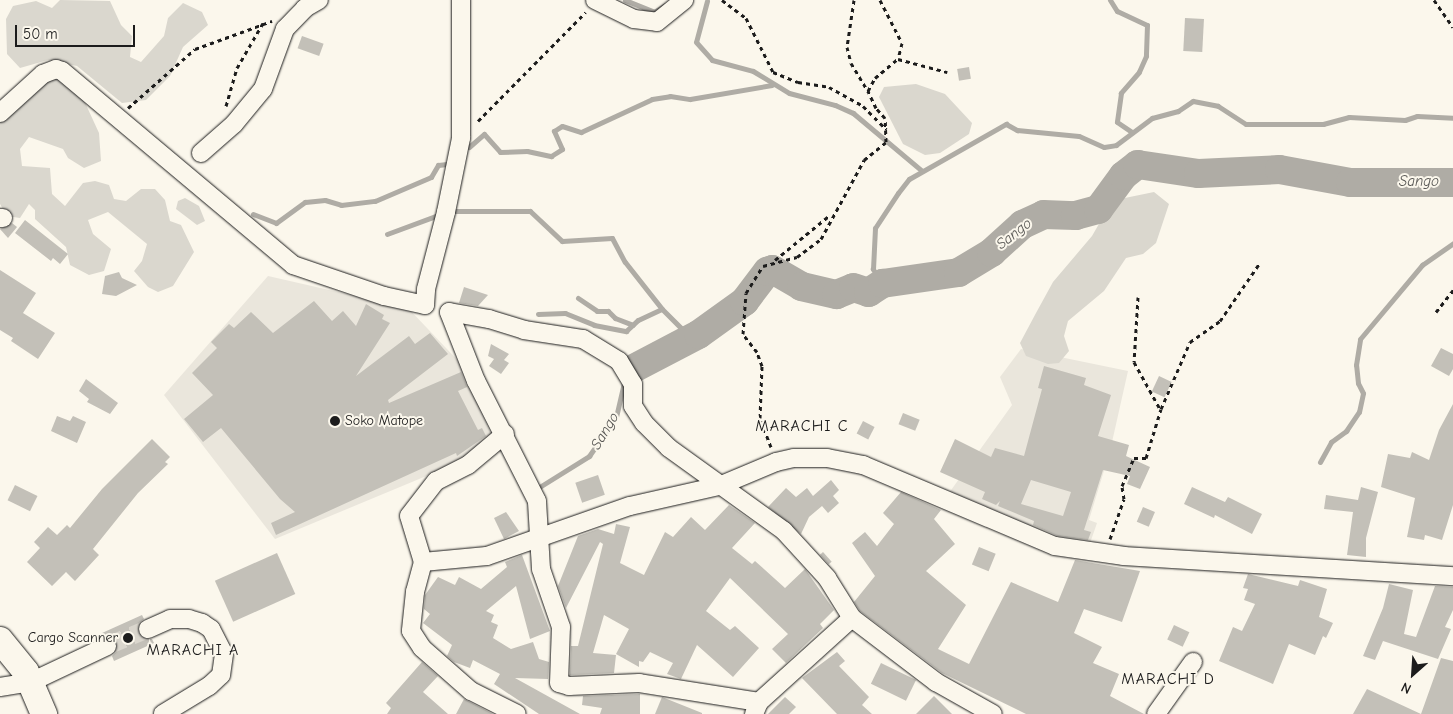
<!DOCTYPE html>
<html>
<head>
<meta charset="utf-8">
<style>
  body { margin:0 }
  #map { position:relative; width:1453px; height:714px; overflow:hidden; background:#fbf7ec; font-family:"Comic Neue",sans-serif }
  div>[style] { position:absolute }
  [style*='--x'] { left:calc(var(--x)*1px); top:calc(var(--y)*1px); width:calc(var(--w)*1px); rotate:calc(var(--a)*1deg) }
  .built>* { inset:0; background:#eae6dc }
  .green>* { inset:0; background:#dad7ce }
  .stream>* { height:5px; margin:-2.5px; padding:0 2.5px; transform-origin:2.5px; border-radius:2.5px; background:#afaca5 }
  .river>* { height:29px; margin:-14.5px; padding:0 14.5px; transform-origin:14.5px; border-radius:14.5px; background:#afaca5 }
  .building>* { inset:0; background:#c3c0b8; transform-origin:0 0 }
  .minor-tunnel>* { height:18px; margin-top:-9px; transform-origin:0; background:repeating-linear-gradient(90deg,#dad6cd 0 18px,transparent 0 27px) }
  .path>* { height:3px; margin-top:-1.5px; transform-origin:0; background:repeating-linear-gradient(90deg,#1c1c1c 0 4px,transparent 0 8px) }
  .roads { filter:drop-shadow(0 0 1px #1c1c1c) drop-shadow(0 0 1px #1c1c1c) }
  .minor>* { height:18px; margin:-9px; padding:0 9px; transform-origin:9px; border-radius:9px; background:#fbf7ec }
  .highway>* { height:26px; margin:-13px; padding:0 13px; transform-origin:13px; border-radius:13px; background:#fbf7ec }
  .dots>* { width:14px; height:14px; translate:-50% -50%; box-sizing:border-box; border:2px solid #fbf7ec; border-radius:50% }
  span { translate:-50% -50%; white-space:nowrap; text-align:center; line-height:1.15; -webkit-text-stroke:4px #fbf7ec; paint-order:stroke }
  .poi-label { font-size:14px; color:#1c1c1c }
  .left { translate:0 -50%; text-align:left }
  .right { translate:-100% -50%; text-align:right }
  .water-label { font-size:15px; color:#575653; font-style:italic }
  .quarter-label { font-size:16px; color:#1c1c1c; letter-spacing:1px }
  .north { position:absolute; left:1388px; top:649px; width:50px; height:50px; -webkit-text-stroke:4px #fbf7ec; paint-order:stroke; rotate:206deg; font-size:14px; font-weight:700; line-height:20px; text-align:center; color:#1c1c1c }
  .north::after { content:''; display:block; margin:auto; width:18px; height:22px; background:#1c1c1c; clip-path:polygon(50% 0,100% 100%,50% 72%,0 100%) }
  .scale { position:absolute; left:15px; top:25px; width:120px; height:22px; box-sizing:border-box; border:2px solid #1c1c1c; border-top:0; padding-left:6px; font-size:15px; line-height:18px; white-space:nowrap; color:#1c1c1c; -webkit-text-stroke:4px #fbf7ec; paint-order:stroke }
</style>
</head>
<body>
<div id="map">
  <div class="built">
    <div style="clip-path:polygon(268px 276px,408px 308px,464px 367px,496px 447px,275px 539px,164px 395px)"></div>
    <div style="clip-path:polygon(1021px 349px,1128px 371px,1110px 451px,1089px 520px,1097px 523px,1089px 546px,1055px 540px,949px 493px,1012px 405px,1000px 377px)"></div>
  </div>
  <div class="green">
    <div style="clip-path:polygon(60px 0,110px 1px,121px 25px,132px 36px,130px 57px,141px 62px,164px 36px,168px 18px,183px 3px,202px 12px,208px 25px,183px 47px,170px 76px,146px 100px,122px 103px,77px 66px,48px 60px,20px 68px,7px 54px,6px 19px,13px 6px,36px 1px,52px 8px)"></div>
    <div style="clip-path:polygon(61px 76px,76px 83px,99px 133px,101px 161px,84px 168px,68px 158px,63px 149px,29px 137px,20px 149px,22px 166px,50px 168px,52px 194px,65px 206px,83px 183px,95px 181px,109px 185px,114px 199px,126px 201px,141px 189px,155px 189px,165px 200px,170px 221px,181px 225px,194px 252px,173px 286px,158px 292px,148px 287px,134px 271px,142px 261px,147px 244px,108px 212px,88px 220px,93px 234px,111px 249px,104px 271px,89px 275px,70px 265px,66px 247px,35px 219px,35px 210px,29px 204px,20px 218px,7px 216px,0 204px,0 118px,45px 82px)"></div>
    <div style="clip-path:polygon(916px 84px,945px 94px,972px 123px,969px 134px,940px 153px,925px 155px,903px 144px,879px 97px,884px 87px)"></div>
    <div style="clip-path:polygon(1154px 192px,1169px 204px,1156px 243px,1143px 254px,1126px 258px,1104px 291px,1068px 321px,1064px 336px,1069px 351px,1059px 363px,1048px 364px,1026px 356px,1020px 343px,1036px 313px,1053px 282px,1092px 236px,1107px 210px,1120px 199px)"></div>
    <div style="clip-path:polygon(185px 198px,199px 206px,205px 221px,197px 225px,176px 209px,178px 201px)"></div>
  </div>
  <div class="stream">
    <div style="--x:625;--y:0;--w:31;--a:22"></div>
    <div style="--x:654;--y:12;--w:13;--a:-32"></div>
    <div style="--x:1110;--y:0;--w:13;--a:58"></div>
    <div style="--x:1117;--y:11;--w:33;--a:25"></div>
    <div style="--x:1147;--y:25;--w:31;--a:92"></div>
    <div style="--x:1146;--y:56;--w:17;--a:114"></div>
    <div style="--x:1139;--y:72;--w:28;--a:131"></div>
    <div style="--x:1121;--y:93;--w:29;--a:98"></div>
    <div style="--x:1117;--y:122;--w:18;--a:34"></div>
    <div style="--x:707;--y:1;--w:42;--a:105"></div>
    <div style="--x:696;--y:42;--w:24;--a:48"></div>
    <div style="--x:712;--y:60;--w:42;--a:15"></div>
    <div style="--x:753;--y:71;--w:42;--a:31.4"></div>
    <div style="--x:789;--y:93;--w:48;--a:14.6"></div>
    <div style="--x:835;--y:105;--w:20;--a:24"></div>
    <div style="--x:853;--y:113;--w:90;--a:40"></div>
    <div style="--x:469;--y:147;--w:20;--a:-41"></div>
    <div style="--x:484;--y:134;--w:24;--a:48"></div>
    <div style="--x:500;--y:152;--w:27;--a:-2"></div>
    <div style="--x:527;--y:151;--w:25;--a:12"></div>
    <div style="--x:551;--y:156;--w:13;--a:-32"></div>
    <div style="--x:562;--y:149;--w:20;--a:-114"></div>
    <div style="--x:554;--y:131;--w:9;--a:-32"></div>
    <div style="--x:562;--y:126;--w:20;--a:18"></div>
    <div style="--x:581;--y:132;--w:78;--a:-24.9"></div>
    <div style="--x:652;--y:99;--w:18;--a:-9"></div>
    <div style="--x:670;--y:96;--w:20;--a:9"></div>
    <div style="--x:690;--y:99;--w:83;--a:-9.7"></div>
    <div style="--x:449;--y:211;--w:81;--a:0"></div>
    <div style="--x:530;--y:211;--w:44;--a:43.2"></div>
    <div style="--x:562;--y:241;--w:50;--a:-3.4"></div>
    <div style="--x:612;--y:238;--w:27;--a:62"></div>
    <div style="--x:625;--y:262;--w:60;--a:51.8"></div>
    <div style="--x:253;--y:214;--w:25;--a:21"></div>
    <div style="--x:276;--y:223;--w:36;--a:-36"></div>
    <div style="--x:305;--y:202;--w:20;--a:-6"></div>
    <div style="--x:325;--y:200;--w:17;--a:17"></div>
    <div style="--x:341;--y:205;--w:34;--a:-7"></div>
    <div style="--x:375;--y:201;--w:61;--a:-23.2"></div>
    <div style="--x:431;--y:177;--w:14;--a:-60"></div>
    <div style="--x:438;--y:165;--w:9;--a:-6"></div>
    <div style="--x:387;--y:234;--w:58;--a:-20.3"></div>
    <div style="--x:882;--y:283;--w:17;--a:-123"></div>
    <div style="--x:873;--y:269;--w:41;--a:-87.2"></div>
    <div style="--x:875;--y:228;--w:42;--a:-56.7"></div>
    <div style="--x:898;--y:193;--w:18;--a:-52"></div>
    <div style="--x:909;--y:179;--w:112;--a:-29.6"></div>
    <div style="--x:1006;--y:124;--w:13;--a:29"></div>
    <div style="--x:1017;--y:130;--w:62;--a:5.5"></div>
    <div style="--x:1079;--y:136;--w:27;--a:24"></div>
    <div style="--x:1104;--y:147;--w:12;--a:-9"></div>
    <div style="--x:1116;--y:145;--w:45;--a:-36.9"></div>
    <div style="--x:1152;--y:118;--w:27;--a:-15"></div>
    <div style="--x:1178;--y:111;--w:18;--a:-34"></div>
    <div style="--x:1193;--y:101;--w:25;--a:11"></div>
    <div style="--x:1218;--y:106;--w:33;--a:33"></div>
    <div style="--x:1246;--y:124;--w:77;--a:0"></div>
    <div style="--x:1323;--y:124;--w:27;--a:-15"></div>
    <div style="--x:1349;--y:117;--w:56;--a:3.1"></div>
    <div style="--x:1405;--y:120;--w:13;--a:-18"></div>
    <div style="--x:1417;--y:116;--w:36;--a:3"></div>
    <div style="--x:578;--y:298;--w:23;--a:34"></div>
    <div style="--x:597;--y:311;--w:11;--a:0"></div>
    <div style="--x:608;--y:311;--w:10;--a:45"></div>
    <div style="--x:615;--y:318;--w:19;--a:21"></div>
    <div style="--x:538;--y:314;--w:27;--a:-2"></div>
    <div style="--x:565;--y:313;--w:31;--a:22"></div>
    <div style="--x:594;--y:325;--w:33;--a:11"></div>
    <div style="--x:626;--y:331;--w:16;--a:-43"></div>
    <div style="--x:638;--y:320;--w:26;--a:-25"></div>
    <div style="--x:662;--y:309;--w:38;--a:45"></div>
    <div style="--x:1320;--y:462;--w:23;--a:-61"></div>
    <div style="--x:1331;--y:442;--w:19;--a:-36"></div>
    <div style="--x:1346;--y:431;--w:23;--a:-56"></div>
    <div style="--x:1359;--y:412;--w:19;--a:-78"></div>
    <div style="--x:1363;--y:393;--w:11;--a:-117"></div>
    <div style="--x:1358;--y:383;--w:18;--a:-96"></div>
    <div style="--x:1356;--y:365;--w:26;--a:-81"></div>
    <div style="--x:1360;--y:339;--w:97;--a:-50"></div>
    <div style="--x:1422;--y:265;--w:38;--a:-35"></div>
    <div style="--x:541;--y:486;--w:57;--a:-32"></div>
    <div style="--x:589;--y:456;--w:47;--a:-55.3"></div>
    <div style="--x:616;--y:417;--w:37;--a:-77"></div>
  </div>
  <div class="river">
    <div style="--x:633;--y:368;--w:73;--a:-27.6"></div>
    <div style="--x:698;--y:334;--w:57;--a:-35.7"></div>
    <div style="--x:744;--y:301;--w:38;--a:-53"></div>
    <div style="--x:767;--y:271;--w:5;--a:-22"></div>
    <div style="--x:772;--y:269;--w:34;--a:30"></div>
    <div style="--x:801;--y:286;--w:36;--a:13"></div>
    <div style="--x:836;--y:294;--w:18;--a:-22"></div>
    <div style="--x:853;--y:287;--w:16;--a:18"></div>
    <div style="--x:868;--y:292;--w:17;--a:-33"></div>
    <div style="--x:882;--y:283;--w:77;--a:-8.2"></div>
    <div style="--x:958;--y:272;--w:39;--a:-31"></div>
    <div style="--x:991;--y:252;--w:42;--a:-42.1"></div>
    <div style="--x:1022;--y:224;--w:23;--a:-25"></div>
    <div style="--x:1043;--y:214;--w:32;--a:2"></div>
    <div style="--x:1075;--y:215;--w:24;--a:-15"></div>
    <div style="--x:1098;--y:209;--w:42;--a:-53.7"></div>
    <div style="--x:1123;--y:175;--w:18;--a:-38"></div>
    <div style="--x:1137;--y:164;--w:62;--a:8.4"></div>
    <div style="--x:1198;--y:173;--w:81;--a:-2.8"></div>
    <div style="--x:1279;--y:169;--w:72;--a:10.4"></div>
    <div style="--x:1350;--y:182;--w:103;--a:0"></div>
  </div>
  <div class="building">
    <div style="left:1185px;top:18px;width:19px;height:33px;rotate:3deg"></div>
    <div style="left:302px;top:36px;width:23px;height:13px;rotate:20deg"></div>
    <div style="left:969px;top:67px;width:12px;height:12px;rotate:81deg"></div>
    <div style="clip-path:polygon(25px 220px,68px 254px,60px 264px,53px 258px,51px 261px,15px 233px)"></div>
    <div style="clip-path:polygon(12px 223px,17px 227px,8px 238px,0 229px)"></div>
    <div style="clip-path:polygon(0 270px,36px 293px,23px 313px,55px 333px,38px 359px,11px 341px,13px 338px,0 330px)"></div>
    <div style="clip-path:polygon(119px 272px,122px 278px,137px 285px,116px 296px,102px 294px,105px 276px)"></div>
    <div style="clip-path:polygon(464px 287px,488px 295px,478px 306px,459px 303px)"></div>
    <div style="clip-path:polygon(314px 301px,332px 321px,343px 311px,356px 326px,366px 304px,384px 315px,382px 319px,390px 323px,356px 376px,409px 336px,415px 344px,430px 333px,448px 354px,388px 400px,389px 403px,461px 372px,467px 387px,458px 391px,478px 430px,482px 428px,486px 436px,457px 456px,456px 453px,276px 535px,271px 523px,295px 512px,280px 499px,221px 428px,203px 442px,184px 419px,213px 395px,192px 373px,217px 348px,211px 342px,229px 324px,234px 328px,251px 312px,273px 333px)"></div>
    <div style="clip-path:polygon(491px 344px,509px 354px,504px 360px,509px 363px,501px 374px,489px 366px,494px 359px,488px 356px)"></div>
    <div style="clip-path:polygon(1441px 348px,1453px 354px,1453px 369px,1449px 376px,1431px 366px)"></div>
    <div style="clip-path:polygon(evenodd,1044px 366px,1086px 378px,1084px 385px,1111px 395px,1098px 436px,1129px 445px,1126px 456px,1150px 467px,1140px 489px,1127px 484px,1130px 476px,1103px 470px,1084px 530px,1091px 532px,1088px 540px,1058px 536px,1033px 525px,1034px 521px,998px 506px,1000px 501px,996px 505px,982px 499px,985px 492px,940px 472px,955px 439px,991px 457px,995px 448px,1024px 456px,1042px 389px,1038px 388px,1044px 366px,1031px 480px,1071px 492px,1063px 516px,1021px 504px,1031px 480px)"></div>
    <div style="left:1159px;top:376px;width:14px;height:17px;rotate:25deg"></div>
    <div style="clip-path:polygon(86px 379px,118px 403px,110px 414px,87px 402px,89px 399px,79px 391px)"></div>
    <div style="clip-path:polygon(1453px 404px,1453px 505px,1442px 540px,1425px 535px,1424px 540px,1407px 537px,1415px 498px,1381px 487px,1388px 454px,1410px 458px,1412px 452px,1429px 460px,1439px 430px)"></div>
    <div style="left:903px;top:413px;width:18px;height:12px;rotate:22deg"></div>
    <div style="clip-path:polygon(57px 416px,70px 421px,73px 416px,86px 422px,77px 443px,51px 431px)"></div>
    <div style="left:863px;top:421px;width:13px;height:14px;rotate:27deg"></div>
    <div style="clip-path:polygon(152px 439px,170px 457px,165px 462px,168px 464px,138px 493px,93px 549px,99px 555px,75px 581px,66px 572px,52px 586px,27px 562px,40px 548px,34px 542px,48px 527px,57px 535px,67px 525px,70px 528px,102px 489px)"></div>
    <div style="left:598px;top:475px;width:21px;height:24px;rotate:71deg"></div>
    <div style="clip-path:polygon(831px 480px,839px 490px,833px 496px,839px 503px,828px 513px,822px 506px,809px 517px,801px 534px,768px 507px,786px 488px,796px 497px,807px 488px,813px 496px)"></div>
    <div style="left:15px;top:485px;width:25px;height:17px;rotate:26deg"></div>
    <div style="clip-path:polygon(1192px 487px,1225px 502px,1228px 497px,1262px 514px,1252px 534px,1215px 515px,1214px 518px,1184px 504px)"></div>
    <div style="clip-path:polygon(1361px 487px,1378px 492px,1366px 538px,1366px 557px,1347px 555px,1353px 512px,1324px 509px,1326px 495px,1358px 500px)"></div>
    <div style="clip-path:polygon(901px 492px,941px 510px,934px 519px,955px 544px,926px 571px,966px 605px,938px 649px,969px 664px,1011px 582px,1058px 602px,1075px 560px,1140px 571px,1122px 622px,1084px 609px,1074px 633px,1102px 647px,1093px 663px,1119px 674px,1110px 696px,1144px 714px,1026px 714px,942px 673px,860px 611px,854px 602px,875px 576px,852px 543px,865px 532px,877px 546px,894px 524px,883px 513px)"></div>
    <div style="clip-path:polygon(729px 505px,755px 523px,732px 548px,752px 564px,755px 561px,785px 588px,805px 569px,834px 610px,820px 624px,823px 628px,786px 663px,772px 649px,788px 634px,730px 578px,706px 611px,730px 630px,735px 626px,759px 648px,733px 677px,697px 645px,681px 679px,667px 674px,673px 663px,650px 652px,643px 662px,639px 661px,639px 667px,616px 654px,629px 629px,604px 615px,593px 653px,616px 655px,614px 673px,570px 675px,571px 646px,578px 646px,603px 544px,600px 542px,566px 608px,558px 586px,578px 536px,598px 529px,614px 534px,616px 524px,630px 527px,620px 563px,644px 575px,665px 532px,673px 537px,691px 517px,705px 530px)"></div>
    <div style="left:1143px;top:507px;width:13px;height:16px;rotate:23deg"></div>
    <div style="clip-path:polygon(506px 512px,519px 531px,504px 539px,494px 518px)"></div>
    <div style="left:979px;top:547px;width:18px;height:19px;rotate:22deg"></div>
    <div style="left:823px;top:552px;width:13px;height:4px;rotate:48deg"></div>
    <div style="left:277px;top:553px;width:45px;height:68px;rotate:66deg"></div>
    <div style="clip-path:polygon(522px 555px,550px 631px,530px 639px,516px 586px,486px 611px,494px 615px,491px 622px,498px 625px,493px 638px,511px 649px,533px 642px,539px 659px,549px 662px,548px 679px,515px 678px,580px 714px,539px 714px,494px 684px,500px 674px,473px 660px,470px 668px,454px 662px,447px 656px,452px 645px,423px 623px,430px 614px,424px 609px,425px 595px,438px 577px,455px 585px,459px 577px,481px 589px,507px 567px,505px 562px)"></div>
    <div style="clip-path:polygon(1248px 574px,1298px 586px,1300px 580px,1327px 589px,1319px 617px,1333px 623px,1326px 638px,1323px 636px,1315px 655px,1289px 644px,1273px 684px,1219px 661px,1233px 627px,1242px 631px,1255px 604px,1244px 600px,1248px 589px,1243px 588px)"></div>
    <div style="clip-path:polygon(1389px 584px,1413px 590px,1404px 634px,1416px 637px,1435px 586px,1453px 587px,1453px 610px,1445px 627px,1451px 629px,1438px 659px,1383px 641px,1375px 660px,1363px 656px,1383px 608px)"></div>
    <div style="clip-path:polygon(142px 615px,144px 619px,139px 623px,138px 633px,142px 638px,152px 639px,154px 643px,114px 661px,112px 656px,116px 652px,117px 642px,102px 633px)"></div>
    <div style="left:1174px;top:625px;width:17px;height:16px;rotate:25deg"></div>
    <div style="clip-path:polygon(837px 652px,845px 661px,839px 666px,869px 697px,862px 705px,872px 714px,837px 714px,802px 678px)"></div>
    <div style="clip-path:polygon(1441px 658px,1453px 661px,1453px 714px,1353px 714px,1367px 689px,1421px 714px)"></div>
    <div style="clip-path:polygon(422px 662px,438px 676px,423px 692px,448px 714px,387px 714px,391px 708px,386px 703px)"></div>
    <div style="left:881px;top:663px;width:39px;height:23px;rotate:26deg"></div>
    <div style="clip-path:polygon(640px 694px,640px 714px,600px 714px,602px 708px,582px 705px,583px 696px)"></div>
    <div style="clip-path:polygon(934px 696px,952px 714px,916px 714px)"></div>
    <div style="clip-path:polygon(662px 697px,702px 713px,702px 714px,655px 714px)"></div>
    <div style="clip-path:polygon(785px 697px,796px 707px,789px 714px,768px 714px)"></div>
    <div style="clip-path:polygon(464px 699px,466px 700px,493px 714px,456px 714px)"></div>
  </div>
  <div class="minor-tunnel">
    <div style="--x:107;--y:646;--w:44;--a:-22.5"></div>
  </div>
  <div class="path">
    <div style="--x:722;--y:0;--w:30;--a:37"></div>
    <div style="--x:746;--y:18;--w:60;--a:63.4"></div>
    <div style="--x:773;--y:72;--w:27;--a:22"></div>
    <div style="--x:798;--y:82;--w:31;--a:9"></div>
    <div style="--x:829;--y:87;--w:39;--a:29"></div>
    <div style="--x:863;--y:106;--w:33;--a:45"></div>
    <div style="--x:854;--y:0;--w:48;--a:98.5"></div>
    <div style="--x:847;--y:47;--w:16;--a:76"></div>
    <div style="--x:851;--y:63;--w:33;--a:59"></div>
    <div style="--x:880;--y:0;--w:48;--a:62.9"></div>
    <div style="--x:902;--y:43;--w:16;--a:104"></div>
    <div style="--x:1434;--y:0;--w:33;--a:55"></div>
    <div style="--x:226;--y:106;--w:40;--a:-74"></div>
    <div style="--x:237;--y:68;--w:52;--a:-60"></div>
    <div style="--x:128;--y:108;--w:89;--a:-41.4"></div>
    <div style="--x:195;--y:49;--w:82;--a:-20"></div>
    <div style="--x:478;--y:121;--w:153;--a:-45.3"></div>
    <div style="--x:775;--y:260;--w:71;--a:-39.3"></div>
    <div style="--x:1138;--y:297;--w:65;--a:93.5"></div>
    <div style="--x:1134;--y:362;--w:54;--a:61"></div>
    <div style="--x:1436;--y:312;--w:28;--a:-52"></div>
    <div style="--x:771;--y:447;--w:31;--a:-111"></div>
    <div style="--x:760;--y:418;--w:52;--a:-87.8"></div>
    <div style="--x:762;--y:366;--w:15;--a:-110"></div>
    <div style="--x:757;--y:352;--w:23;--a:-128"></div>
    <div style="--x:743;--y:334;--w:41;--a:-85.8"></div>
    <div style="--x:746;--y:293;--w:32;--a:-58"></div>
    <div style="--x:763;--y:266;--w:35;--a:-15"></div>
    <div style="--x:797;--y:257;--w:30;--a:-37"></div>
    <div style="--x:821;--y:239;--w:90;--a:-61.4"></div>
    <div style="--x:864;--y:160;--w:28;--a:-39"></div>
    <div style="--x:886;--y:142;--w:24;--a:-92"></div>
    <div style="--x:885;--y:118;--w:13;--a:-132"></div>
    <div style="--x:876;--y:108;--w:19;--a:-115"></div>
    <div style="--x:868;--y:91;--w:15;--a:-62"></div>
    <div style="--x:875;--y:78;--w:30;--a:-40"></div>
    <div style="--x:898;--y:59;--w:51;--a:14.9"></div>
    <div style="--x:1110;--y:539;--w:42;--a:-70.7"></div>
    <div style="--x:1124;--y:499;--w:13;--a:-99"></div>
    <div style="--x:1122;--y:486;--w:30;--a:-67"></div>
    <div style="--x:1134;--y:458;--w:12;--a:0"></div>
    <div style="--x:1146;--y:458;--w:51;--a:-73"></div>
    <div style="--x:1161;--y:409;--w:73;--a:-66.6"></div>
    <div style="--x:1190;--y:342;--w:37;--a:-35"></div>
    <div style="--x:1220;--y:321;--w:69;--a:-55.6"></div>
  </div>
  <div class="roads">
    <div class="minor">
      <div style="--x:595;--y:0;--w:43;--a:26"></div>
      <div style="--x:634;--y:19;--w:23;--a:7"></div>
      <div style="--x:657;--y:22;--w:35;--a:-39"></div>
      <div style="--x:0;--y:113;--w:58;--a:-42.2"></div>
      <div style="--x:43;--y:74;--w:14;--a:-21"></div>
      <div style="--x:56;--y:69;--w:6;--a:18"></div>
      <div style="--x:62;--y:71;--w:302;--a:40"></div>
      <div style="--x:293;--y:265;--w:96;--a:18.8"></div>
      <div style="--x:384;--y:296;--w:42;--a:12.4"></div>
      <div style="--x:425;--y:305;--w:16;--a:-86"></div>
      <div style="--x:426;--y:289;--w:80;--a:-75.4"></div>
      <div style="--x:446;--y:212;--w:76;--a:-78.5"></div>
      <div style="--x:461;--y:138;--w:138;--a:-90"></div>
      <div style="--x:201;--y:153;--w:44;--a:-41.3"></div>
      <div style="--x:234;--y:124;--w:45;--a:-50.4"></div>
      <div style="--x:263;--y:89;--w:64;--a:-69.9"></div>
      <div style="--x:285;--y:29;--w:29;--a:-46"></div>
      <div style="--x:305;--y:8;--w:16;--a:-30"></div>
      <div style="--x:0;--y:218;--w:3;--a:0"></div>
      <div style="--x:505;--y:434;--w:48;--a:140"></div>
      <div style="--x:468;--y:465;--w:36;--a:153"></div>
      <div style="--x:436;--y:481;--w:44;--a:127.6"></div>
      <div style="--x:409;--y:516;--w:48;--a:73.1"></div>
      <div style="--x:423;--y:562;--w:31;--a:105"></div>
      <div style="--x:415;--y:592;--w:39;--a:96"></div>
      <div style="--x:411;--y:631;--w:20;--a:57"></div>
      <div style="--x:422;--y:648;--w:65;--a:41.3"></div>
      <div style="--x:471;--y:691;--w:51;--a:26.6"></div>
      <div style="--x:423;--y:562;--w:64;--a:-5.4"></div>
      <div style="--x:487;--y:556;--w:151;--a:-19.3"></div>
      <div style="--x:630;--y:506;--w:91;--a:-12.7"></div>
      <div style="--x:719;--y:486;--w:62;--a:-22.8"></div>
      <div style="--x:776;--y:462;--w:18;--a:-13"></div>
      <div style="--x:794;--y:458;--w:33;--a:0"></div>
      <div style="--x:827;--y:458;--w:37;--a:11"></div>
      <div style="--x:863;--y:465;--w:208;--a:22.9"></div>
      <div style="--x:1055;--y:546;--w:70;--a:8.2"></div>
      <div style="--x:1124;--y:556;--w:330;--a:3.5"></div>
      <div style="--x:148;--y:629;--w:24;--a:-24"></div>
      <div style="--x:170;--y:619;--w:19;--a:0"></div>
      <div style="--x:189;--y:619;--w:14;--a:17"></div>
      <div style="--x:202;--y:623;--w:11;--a:34"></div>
      <div style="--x:211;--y:629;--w:28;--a:63"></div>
      <div style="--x:224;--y:654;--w:21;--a:98"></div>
      <div style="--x:221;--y:675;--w:16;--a:137"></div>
      <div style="--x:209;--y:686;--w:54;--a:148.7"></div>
      <div style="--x:0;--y:687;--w:31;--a:-9"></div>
      <div style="--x:31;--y:682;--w:84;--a:-25.3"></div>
      <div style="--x:759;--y:702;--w:121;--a:-171"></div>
      <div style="--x:639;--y:683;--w:70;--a:177.5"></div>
      <div style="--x:569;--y:686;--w:10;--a:-163"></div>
      <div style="--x:559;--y:683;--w:56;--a:-88"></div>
      <div style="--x:561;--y:627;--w:61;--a:-109"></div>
      <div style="--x:541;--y:569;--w:68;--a:-93.4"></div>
      <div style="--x:537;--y:501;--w:135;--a:-116.9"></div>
      <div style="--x:476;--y:381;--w:74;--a:-111.4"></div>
      <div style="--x:449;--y:312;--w:41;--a:9.9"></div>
      <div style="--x:489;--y:319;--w:37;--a:17"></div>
      <div style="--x:524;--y:330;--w:60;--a:8.7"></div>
      <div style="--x:583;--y:339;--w:42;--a:31.4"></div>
      <div style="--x:619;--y:361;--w:27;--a:59"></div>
      <div style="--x:633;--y:384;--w:22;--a:90"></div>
      <div style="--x:633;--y:406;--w:20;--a:57"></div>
      <div style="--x:644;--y:423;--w:35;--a:45"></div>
      <div style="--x:669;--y:448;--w:142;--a:35.8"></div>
      <div style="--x:784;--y:531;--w:64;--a:47.5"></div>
      <div style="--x:827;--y:578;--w:47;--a:58"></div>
      <div style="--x:852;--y:618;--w:106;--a:37.3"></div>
      <div style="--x:936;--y:682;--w:65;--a:29.3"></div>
      <div style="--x:754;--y:714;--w:13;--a:-67"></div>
      <div style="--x:759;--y:702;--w:125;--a:-42.1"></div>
      <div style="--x:1156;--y:714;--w:64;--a:-54.6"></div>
    </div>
    <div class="highway">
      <div style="--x:0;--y:640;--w:41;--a:50.9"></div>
      <div style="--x:26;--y:672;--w:46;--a:66.8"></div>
    </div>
  </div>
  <div class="dots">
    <div style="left:335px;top:421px;background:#1c1c1c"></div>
    <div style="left:128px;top:638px;background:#1c1c1c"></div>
  </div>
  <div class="poi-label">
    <span class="left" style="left:345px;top:421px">Soko Matope</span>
    <span class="right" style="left:118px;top:638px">Cargo Scanner</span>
  </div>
  <div class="water-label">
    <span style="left:1419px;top:182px">Sango</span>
    <span style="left:1014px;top:234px;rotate:-38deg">Sango</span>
    <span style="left:605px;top:431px;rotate:-59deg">Sango</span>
  </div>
  <div class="quarter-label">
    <span style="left:802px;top:426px">MARACHI C</span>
    <span style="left:193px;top:650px">MARACHI A</span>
    <span style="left:1168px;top:679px">MARACHI D</span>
  </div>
  <div class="north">N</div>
  <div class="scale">50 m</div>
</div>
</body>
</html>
